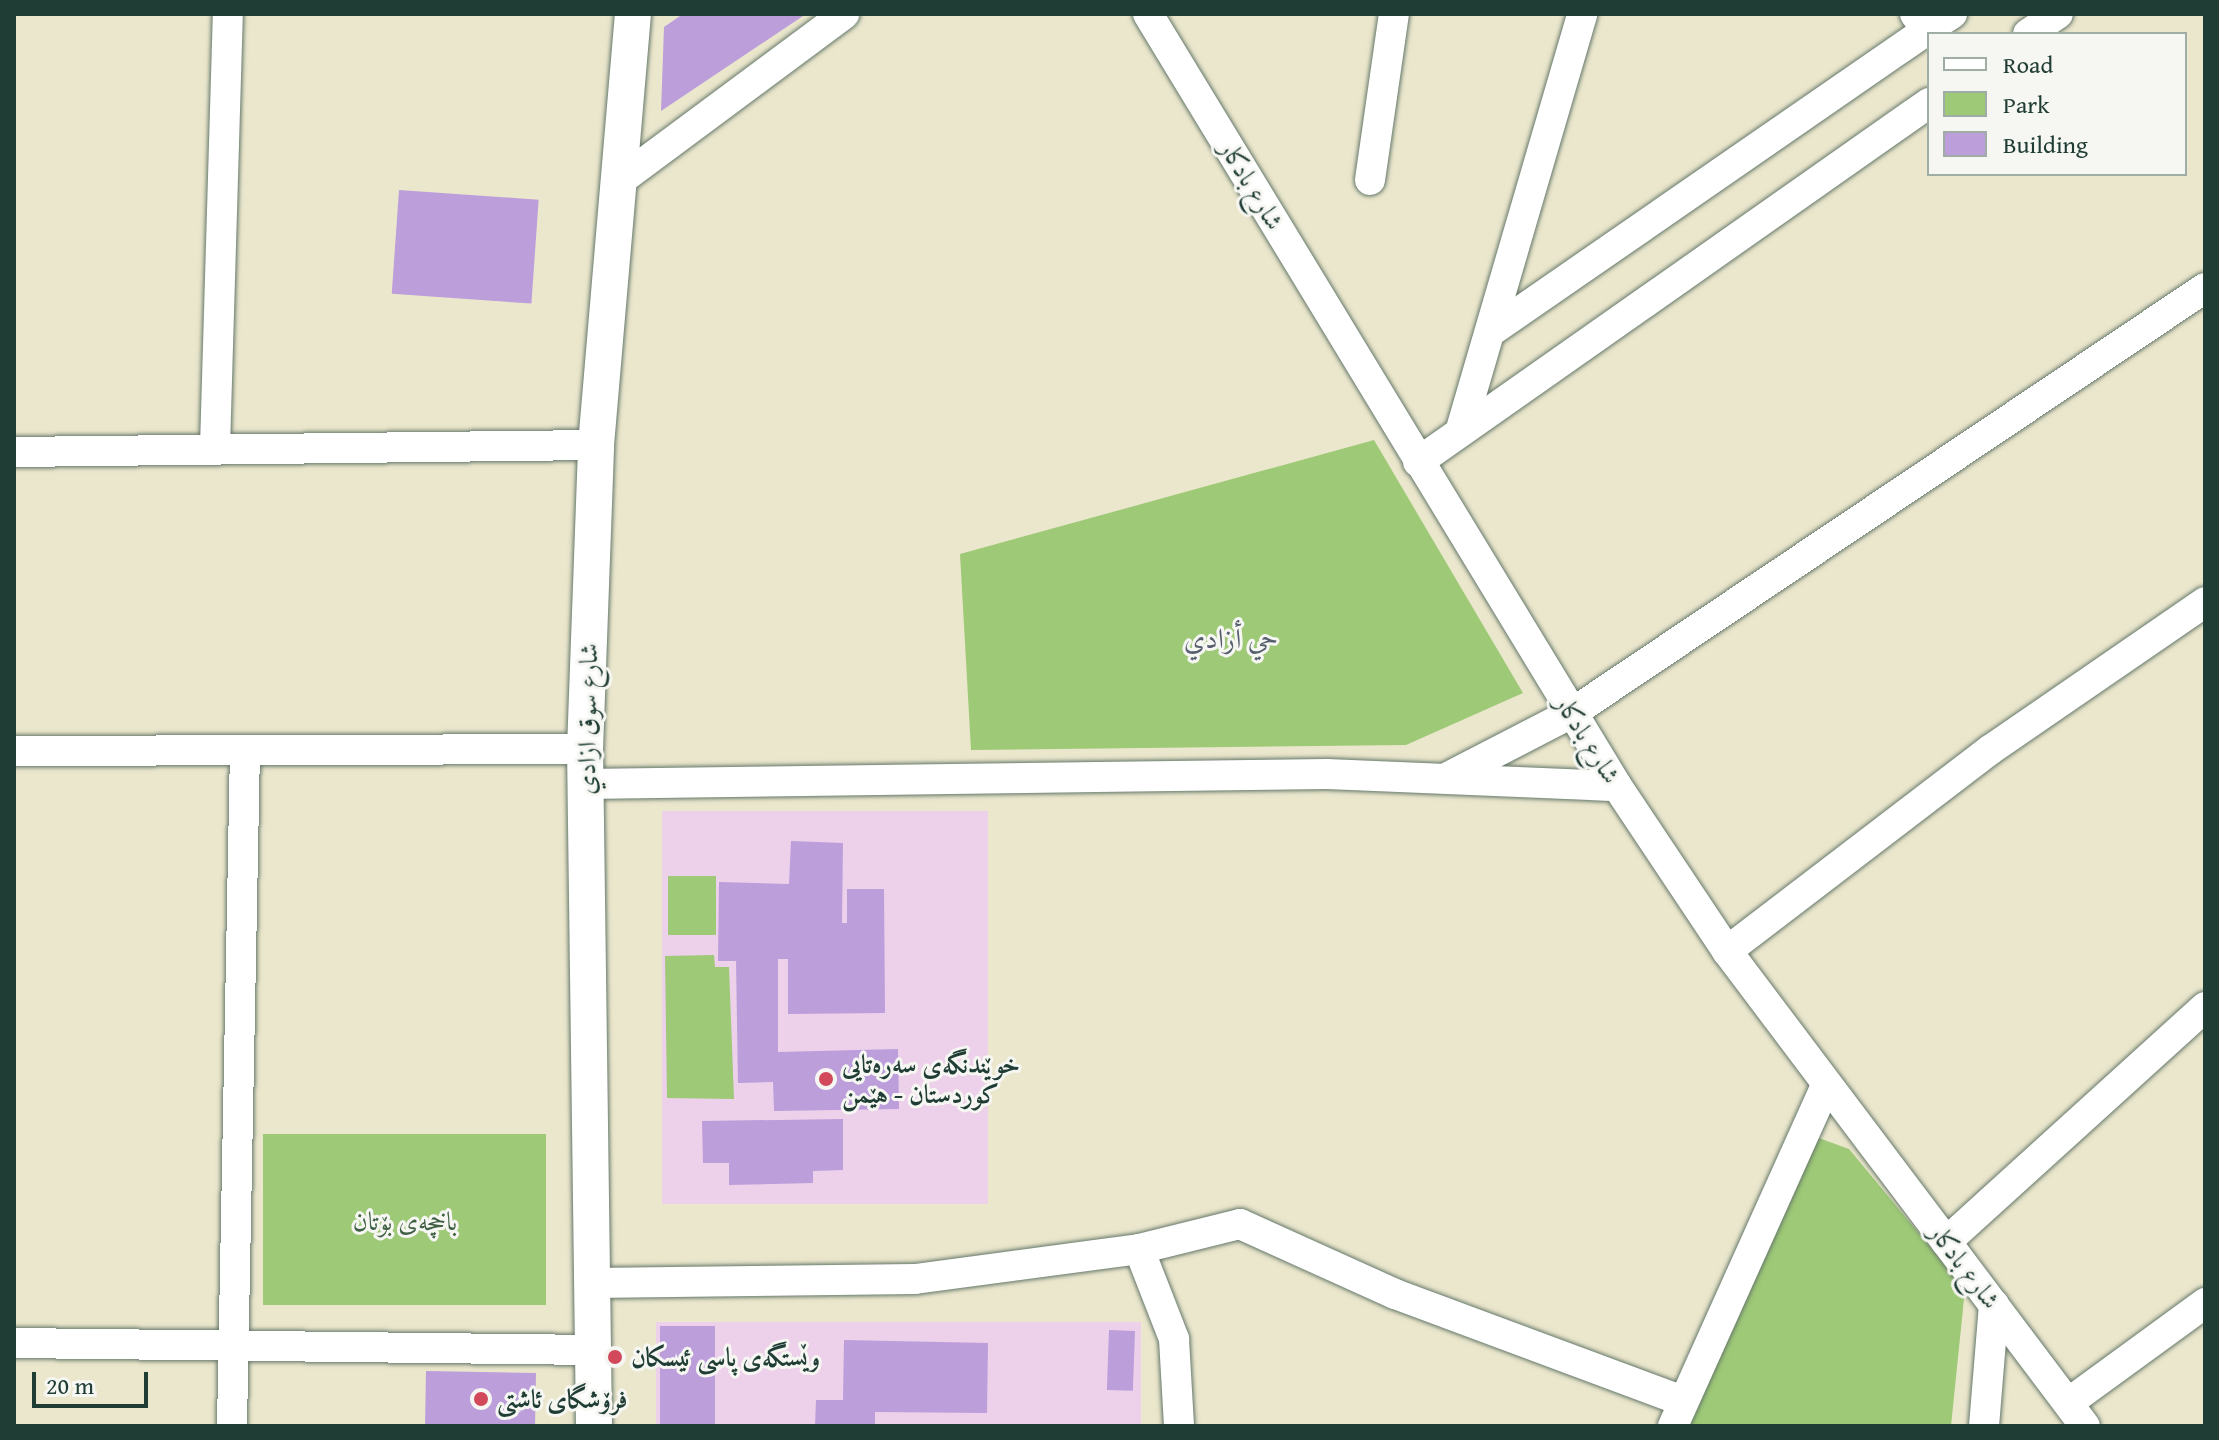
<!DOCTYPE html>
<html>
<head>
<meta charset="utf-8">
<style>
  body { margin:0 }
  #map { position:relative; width:2219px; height:1440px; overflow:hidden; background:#ebe7cd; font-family:"Gentium Book Plus",Amiri,serif }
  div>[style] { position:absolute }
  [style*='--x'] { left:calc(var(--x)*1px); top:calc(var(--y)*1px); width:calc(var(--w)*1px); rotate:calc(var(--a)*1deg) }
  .built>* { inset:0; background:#edd0e9; transform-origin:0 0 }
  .green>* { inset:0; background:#9ec977; transform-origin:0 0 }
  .building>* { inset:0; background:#bc9edb; transform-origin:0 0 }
  .roads { filter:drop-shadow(0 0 2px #66786a) drop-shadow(0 0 2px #66786a) }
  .minor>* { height:30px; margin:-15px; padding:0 15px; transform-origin:15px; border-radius:15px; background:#fff }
  .tertiary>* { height:36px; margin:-18px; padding:0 18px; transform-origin:18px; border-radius:18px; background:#fff }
  .dots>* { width:22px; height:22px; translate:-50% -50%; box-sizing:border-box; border:4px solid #f6f6f2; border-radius:50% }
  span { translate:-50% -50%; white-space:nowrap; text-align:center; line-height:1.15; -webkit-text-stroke:6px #f6f6f2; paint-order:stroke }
  .street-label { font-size:26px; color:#1f3d34 }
  .poi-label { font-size:26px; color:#1f3d34; font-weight:700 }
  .left { translate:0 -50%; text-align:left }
  .park-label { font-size:26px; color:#3f6045 }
  .neighbourhood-label { font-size:28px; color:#565f6e }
  .frame { position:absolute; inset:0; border:16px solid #1f3d34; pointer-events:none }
  .legend { position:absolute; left:1927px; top:32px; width:260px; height:144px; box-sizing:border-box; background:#f6f6f2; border:2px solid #a0aca6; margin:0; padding:10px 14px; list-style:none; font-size:24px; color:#1f3d34 }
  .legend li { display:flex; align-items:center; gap:16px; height:40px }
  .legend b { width:40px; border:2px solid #a0aca6 }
  .scale { position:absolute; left:32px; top:1372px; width:116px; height:36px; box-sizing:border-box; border:4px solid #1f3d34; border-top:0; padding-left:10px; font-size:24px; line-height:28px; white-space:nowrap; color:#1f3d34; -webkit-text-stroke:6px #f6f6f2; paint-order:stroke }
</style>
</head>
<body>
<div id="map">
  <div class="built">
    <div style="left:988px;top:811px;width:393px;height:326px;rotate:90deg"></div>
    <div style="left:656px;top:1322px;width:485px;height:104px"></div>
  </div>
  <div class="green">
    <div style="clip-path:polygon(1374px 440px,1523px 693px,1406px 745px,971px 750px,960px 554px)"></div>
    <div style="left:668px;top:876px;width:48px;height:59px"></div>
    <div style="clip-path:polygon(714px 955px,715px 967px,729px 967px,734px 1099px,667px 1098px,665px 956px)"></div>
    <div style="left:546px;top:1134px;width:171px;height:283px;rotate:90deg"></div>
    <div style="clip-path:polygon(1816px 1137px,1849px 1149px,1965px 1289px,1951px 1426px,1687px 1426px)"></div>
  </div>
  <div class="building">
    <div style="clip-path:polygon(683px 14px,806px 14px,661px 111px,664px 27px)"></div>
    <div style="left:399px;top:190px;width:140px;height:104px;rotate:4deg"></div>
    <div style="clip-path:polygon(791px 841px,843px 843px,842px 923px,847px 923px,847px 889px,884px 889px,885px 1013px,788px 1014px,788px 959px,778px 959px,778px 1052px,898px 1049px,899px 1109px,774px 1111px,773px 1082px,738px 1083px,736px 961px,718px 961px,719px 882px,789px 884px)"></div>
    <div style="clip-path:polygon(843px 1119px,843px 1170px,813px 1171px,813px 1183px,729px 1185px,729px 1163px,703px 1163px,702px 1121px)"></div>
    <div style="left:715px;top:1326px;width:100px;height:55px;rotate:90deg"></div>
    <div style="left:1109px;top:1330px;width:26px;height:60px;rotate:2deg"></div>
    <div style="clip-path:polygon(844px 1340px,988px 1343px,987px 1413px,875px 1412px,875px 1426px,815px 1426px,816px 1400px,843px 1400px)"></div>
    <div style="left:426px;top:1371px;width:110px;height:55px;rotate:1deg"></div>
  </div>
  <div class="roads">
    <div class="minor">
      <div style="--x:1148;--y:14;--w:903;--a:58.72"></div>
      <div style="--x:1617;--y:786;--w:198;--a:56.3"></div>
      <div style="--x:1727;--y:951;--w:595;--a:53"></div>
      <div style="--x:1927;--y:30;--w:30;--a:-33"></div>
      <div style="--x:2028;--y:34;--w:36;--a:-34"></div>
      <div style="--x:1370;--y:180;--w:168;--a:-81.8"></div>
      <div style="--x:618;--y:182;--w:282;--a:-36.6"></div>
      <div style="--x:1493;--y:330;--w:528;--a:-34.65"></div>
      <div style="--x:1927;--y:30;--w:20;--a:-127"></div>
      <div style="--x:1461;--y:429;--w:432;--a:-73.7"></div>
      <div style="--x:215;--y:447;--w:433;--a:-88.3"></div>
      <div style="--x:14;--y:452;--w:582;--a:-0.69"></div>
      <div style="--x:1418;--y:462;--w:625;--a:-35.09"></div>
      <div style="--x:14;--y:751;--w:571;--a:-0.2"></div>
      <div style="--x:1448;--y:777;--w:140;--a:-27.3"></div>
      <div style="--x:1572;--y:713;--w:762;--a:-33.88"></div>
      <div style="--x:584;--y:784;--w:743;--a:-0.77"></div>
      <div style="--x:1327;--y:774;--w:290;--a:2.4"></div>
      <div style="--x:1727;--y:951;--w:331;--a:-37.4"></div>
      <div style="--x:1990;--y:750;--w:261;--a:-34.5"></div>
      <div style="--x:1946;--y:1242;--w:350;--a:-42.2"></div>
      <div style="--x:1139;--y:1249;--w:97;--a:68.7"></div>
      <div style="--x:1174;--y:1339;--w:87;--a:86.7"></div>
      <div style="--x:592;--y:1283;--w:323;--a:-0.7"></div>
      <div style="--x:915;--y:1279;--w:226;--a:-7.6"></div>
      <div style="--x:1139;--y:1249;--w:104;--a:-13.9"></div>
      <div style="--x:1240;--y:1224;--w:170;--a:24.3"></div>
      <div style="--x:1395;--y:1294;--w:306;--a:20.4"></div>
      <div style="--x:14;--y:1343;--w:579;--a:0.69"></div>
      <div style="--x:2068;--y:1403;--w:170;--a:-36.1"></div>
      <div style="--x:232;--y:1426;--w:674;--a:-88.9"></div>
      <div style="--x:1673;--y:1426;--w:374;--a:-65.8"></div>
      <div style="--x:1984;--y:1426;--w:122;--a:-85.3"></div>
    </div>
    <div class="tertiary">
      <div style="--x:594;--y:1426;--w:677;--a:-90.76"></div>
      <div style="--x:585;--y:749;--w:304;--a:-87.9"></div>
      <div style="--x:596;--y:445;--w:433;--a:-85.1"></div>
    </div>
  </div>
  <div class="dots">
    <div style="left:826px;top:1079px;background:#d1495b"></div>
    <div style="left:615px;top:1357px;background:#d1495b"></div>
    <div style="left:481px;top:1399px;background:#d1495b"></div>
  </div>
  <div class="street-label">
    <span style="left:1252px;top:185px;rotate:59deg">شارع بادكار</span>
    <span style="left:587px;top:719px;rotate:-89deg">شارع سوق ازادي</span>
    <span style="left:1588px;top:739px;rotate:58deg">شارع بادكار</span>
    <span style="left:1965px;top:1266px;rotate:53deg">شارع بادكار</span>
  </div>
  <div class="poi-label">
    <span class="left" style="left:842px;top:1079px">خوێندنگەی سەرەتایی<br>کوردستان - هێمن</span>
    <span class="left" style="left:631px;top:1357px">وێستگەی پاسی ئیسکان</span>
    <span class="left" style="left:497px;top:1399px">فرۆشگای ئاشتی</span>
  </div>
  <div class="park-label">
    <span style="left:405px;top:1221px">باخچەی بۆتان</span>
  </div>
  <div class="neighbourhood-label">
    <span style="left:1231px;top:638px">حي أزادي</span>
  </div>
  <div class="frame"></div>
  <ul class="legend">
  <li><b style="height:10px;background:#fff"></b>Road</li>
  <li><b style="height:22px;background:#9ec977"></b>Park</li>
  <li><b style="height:22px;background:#bc9edb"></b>Building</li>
  </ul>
  <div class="scale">20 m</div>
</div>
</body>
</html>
